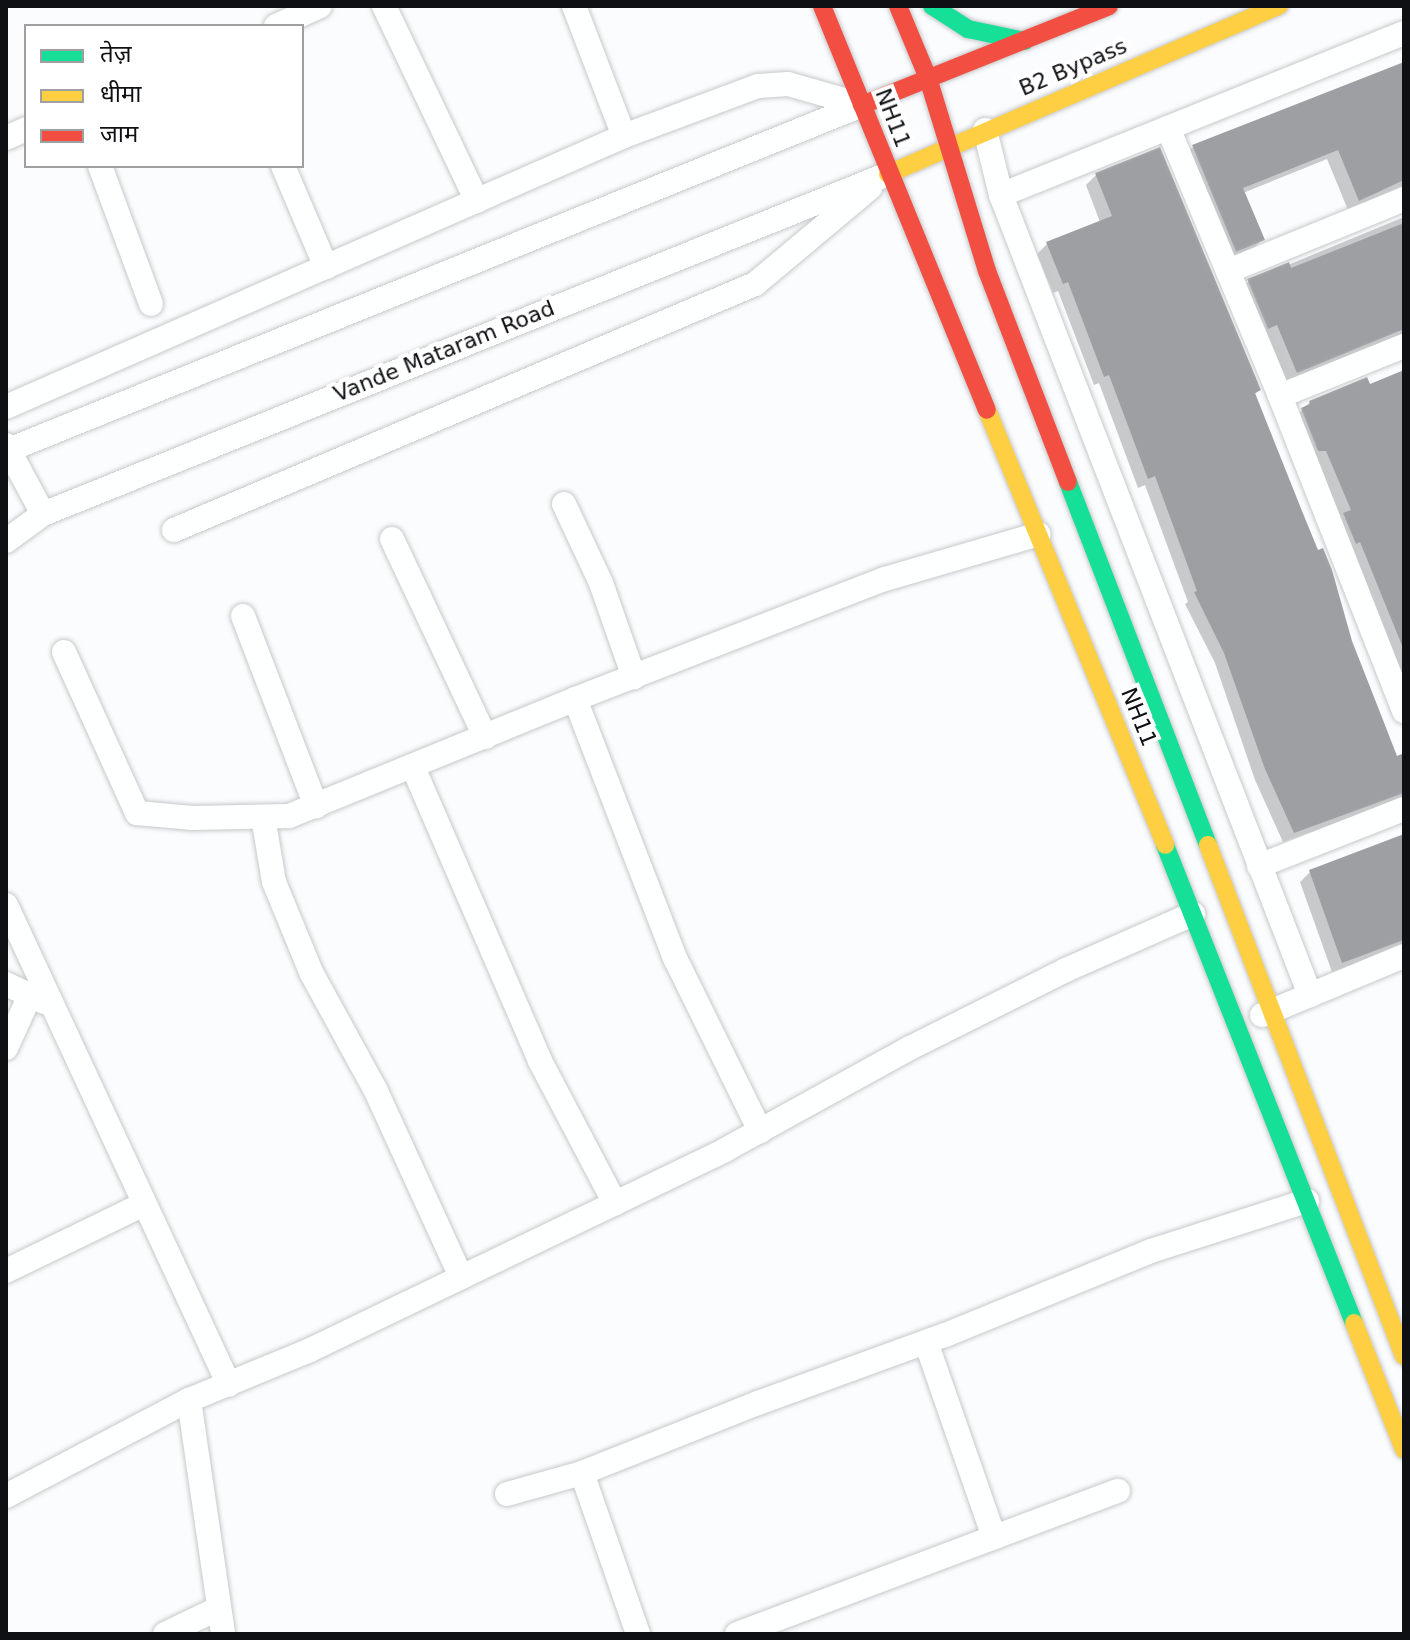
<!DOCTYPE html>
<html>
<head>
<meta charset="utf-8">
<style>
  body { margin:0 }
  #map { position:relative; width:1410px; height:1640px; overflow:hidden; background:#fbfcfe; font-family:"DejaVu Sans","Noto Sans Devanagari",sans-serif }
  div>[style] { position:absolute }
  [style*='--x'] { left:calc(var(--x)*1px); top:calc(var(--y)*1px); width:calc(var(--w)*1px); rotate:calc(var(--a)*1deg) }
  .shadow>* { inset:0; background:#0003 }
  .building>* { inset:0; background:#9e9fa2 }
  .roads { filter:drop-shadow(0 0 2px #c7c8ca) drop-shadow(0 0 2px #c7c8ca) }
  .street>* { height:24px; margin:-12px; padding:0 12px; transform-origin:12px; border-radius:12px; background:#feffff }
  .fast>* { height:18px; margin:-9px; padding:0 9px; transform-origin:9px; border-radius:9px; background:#16e098 }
  .slow>* { height:18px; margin:-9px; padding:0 9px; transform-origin:9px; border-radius:9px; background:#ffcf43 }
  .jam>* { height:18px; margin:-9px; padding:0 9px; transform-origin:9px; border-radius:9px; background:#f24e42 }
  span { translate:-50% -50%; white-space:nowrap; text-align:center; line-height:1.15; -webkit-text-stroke:8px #fff; paint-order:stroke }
  .street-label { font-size:22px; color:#0f1013 }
  .frame { position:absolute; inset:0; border:8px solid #0f1013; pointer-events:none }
  .legend { position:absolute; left:24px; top:24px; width:280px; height:144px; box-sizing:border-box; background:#fff; border:2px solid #9f9fa1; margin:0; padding:10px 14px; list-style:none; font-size:24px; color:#0f1013 }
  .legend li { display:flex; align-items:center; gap:16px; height:40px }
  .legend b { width:40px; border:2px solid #9f9fa1 }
</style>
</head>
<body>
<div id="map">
  <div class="shadow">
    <div style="clip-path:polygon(1404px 64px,1404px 185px,1348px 210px,1327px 159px,1243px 193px,1263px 239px,1253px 249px,1225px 260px,1182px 157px,1193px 147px)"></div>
    <div style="clip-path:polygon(1159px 150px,1259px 390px,1253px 396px,1396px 758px,1404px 755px,1404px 798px,1283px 842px,1255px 780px,1215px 663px,1185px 604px,1188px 602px,1145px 485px,1138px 488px,1099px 383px,1094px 385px,1058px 291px,1053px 293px,1037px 254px,1047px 244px,1100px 222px,1086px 185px,1096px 175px)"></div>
    <div style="clip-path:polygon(1404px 217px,1404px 333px,1287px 382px,1238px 291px,1249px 281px)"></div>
    <div style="clip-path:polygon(1404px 377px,1404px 705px,1292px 420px,1310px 402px)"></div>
    <div style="clip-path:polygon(1404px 836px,1404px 950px,1386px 952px,1332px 972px,1300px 882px,1310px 872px)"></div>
  </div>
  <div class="building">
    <div style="clip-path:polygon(1404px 62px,1404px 180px,1359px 201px,1338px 150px,1243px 188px,1265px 240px,1236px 252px,1192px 145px)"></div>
    <div style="clip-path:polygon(1160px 147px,1261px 390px,1255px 393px,1302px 511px,1318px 550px,1323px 548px,1332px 570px,1352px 641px,1383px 720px,1397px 756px,1404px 753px,1404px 793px,1294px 833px,1265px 769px,1224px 653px,1194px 592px,1197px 591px,1155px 476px,1148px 479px,1109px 375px,1104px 377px,1068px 282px,1063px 284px,1046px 242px,1112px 216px,1095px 173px)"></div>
    <div style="clip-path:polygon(1404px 223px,1404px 329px,1297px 373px,1277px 325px,1268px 329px,1247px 279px,1289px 262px,1291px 268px)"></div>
    <div style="clip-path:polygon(1404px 370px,1404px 648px,1403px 648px,1360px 542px,1356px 544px,1343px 513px,1351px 510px,1326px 451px,1318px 451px,1301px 408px,1310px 404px,1309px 401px,1367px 377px,1370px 384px)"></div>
    <div style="clip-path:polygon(1404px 834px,1404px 940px,1342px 963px,1309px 870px)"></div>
  </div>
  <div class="roads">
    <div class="street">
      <div style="--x:384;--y:6;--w:216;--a:64.5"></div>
      <div style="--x:574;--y:6;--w:139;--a:69"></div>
      <div style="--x:276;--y:26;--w:48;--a:-24.4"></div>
      <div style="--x:1168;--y:128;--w:290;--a:67.3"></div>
      <div style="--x:1280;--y:396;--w:339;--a:68.5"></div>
      <div style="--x:985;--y:130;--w:67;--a:76.2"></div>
      <div style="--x:1001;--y:195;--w:858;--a:68.88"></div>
      <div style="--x:6;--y:138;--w:22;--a:-24"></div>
      <div style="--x:100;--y:166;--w:147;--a:69.7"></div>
      <div style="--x:283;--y:166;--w:110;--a:66.9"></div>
      <div style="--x:1001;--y:195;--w:434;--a:-21.9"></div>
      <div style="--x:1228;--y:271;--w:190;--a:-22.2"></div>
      <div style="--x:1280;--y:396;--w:134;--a:-22"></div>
      <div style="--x:6;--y:407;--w:675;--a:-23.68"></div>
      <div style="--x:624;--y:136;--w:143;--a:-20.5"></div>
      <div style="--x:758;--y:86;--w:30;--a:-4"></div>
      <div style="--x:788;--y:84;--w:77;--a:15.8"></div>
      <div style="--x:6;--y:445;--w:78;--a:61.8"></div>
      <div style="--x:6;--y:451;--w:923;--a:-22.01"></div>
      <div style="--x:564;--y:504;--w:87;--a:64.9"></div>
      <div style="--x:601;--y:583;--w:100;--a:70.7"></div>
      <div style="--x:174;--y:530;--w:631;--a:-22.95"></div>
      <div style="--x:755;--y:284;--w:150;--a:-39.9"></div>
      <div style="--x:392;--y:539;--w:219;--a:64.8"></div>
      <div style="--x:6;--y:541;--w:46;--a:-36.1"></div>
      <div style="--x:43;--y:514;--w:911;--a:-21.92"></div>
      <div style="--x:243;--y:616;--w:204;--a:69"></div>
      <div style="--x:64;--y:652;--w:177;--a:65.6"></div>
      <div style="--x:137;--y:813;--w:56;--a:5.1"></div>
      <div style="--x:193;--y:818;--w:96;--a:-1.2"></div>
      <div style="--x:289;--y:816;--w:309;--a:-22.2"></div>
      <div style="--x:575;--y:699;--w:332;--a:-21.2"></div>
      <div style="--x:885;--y:579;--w:160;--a:-16.3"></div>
      <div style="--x:575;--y:699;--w:278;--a:68.9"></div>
      <div style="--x:675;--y:958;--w:193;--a:63.8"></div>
      <div style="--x:413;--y:767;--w:320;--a:66.6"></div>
      <div style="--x:540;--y:1061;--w:161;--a:62.2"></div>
      <div style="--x:263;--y:817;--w:66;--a:80.4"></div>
      <div style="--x:274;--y:882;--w:100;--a:67.6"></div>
      <div style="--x:312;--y:974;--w:131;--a:61.3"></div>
      <div style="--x:375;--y:1089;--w:207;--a:65.4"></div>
      <div style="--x:1259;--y:866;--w:156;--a:-21.5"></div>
      <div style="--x:6;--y:905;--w:529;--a:65.08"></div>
      <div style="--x:6;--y:984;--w:42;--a:25.3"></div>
      <div style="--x:1262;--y:1015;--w:154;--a:-22.6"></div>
      <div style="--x:6;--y:1048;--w:58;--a:-65.6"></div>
      <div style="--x:6;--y:1271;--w:153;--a:-25.9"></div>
      <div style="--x:926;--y:1342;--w:207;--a:70.8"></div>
      <div style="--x:189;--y:1400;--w:236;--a:81.7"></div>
      <div style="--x:582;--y:1473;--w:170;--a:70.8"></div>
      <div style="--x:507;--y:1494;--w:78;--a:-15.6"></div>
      <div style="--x:582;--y:1473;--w:189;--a:-21.7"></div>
      <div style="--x:758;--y:1403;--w:199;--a:-20"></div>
      <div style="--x:945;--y:1335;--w:222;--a:-22.2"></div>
      <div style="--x:1151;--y:1251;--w:164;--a:-17.8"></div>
      <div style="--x:6;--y:1496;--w:207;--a:-27.7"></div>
      <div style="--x:189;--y:1400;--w:129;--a:-22.4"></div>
      <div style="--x:308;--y:1351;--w:463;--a:-25.7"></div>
      <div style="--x:725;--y:1150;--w:211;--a:-28.9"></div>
      <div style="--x:910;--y:1048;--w:174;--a:-26.6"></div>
      <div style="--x:1066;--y:970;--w:139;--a:-23.8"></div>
      <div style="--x:165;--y:1634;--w:60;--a:-25.7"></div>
      <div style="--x:737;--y:1634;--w:407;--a:-20.6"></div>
    </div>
    <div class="fast">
      <div style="--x:932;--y:6;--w:43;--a:32.6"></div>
      <div style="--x:968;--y:29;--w:58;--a:11.9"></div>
      <div style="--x:1068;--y:482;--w:389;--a:68.9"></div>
      <div style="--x:1165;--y:845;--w:514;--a:68.43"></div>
    </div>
    <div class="slow">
      <div style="--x:888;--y:174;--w:426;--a:-23.3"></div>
      <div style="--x:987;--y:410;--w:470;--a:67.7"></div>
      <div style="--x:1208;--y:845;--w:547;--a:69.02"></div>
      <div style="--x:1354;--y:1323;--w:136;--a:68.4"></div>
    </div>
    <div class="jam">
      <div style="--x:822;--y:6;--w:436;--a:67.8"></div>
      <div style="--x:898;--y:6;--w:78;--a:67.4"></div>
      <div style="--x:928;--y:78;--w:202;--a:73"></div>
      <div style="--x:987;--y:271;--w:226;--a:69"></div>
      <div style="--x:862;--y:105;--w:266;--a:-21.8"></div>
    </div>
  </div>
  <div class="street-label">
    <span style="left:1073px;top:67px;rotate:-23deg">B2 Bypass</span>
    <span style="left:893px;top:118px;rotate:69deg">NH11</span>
    <span style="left:444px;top:351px;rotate:-22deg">Vande Mataram Road</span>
    <span style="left:1139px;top:717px;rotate:68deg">NH11</span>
  </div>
  <div class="frame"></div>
  <ul class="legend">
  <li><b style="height:10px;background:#16e098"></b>तेज़</li>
  <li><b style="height:10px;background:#ffcf43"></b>धीमा</li>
  <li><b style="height:10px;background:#f24e42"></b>जाम</li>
  </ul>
</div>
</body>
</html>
